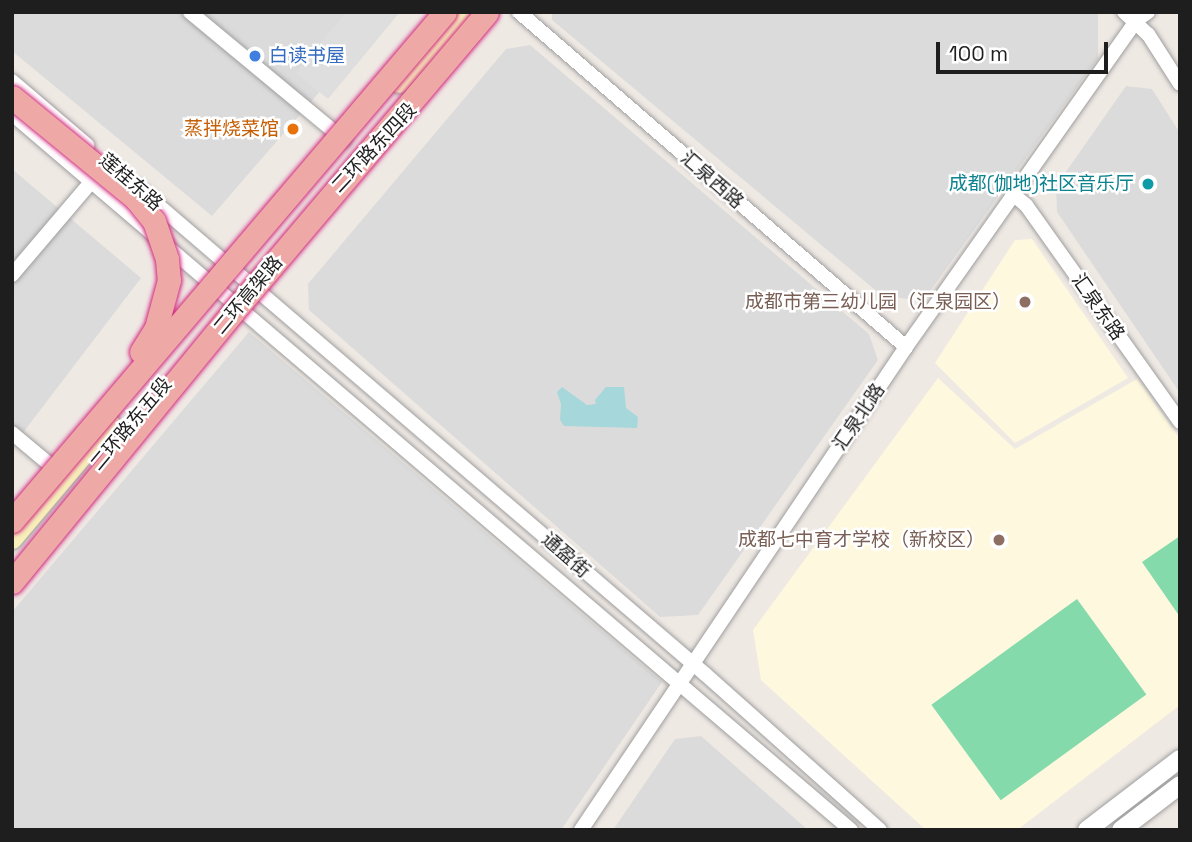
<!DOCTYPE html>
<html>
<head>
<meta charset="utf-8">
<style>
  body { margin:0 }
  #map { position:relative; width:1192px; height:842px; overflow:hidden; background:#efe9e4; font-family:"Space Grotesk","Noto Sans SC",sans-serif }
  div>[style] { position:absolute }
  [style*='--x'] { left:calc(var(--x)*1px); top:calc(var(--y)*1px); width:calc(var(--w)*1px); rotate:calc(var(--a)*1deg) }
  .residential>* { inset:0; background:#dcdbdb }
  .education>* { inset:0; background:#fef8de }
  .pitch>* { inset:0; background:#85daab; transform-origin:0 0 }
  .parking>* { inset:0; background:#dedede }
  .water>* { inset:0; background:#a6d7da }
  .roads { filter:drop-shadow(0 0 2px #9f9f9f) drop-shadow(0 0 2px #9f9f9f) }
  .minor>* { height:14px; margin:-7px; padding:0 7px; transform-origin:7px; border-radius:7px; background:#fff }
  .tertiary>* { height:18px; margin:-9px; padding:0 9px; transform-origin:9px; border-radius:9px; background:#fff }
  .secondary>* { height:19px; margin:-9.5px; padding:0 9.5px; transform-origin:9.5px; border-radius:9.5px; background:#f7efba }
  .bridges { filter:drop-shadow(0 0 2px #d22b81) drop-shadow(0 0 2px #d22b81) }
  .trunk-bridge>* { height:23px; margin:-11.5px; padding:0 11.5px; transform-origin:11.5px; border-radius:11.5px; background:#eea9a6 }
  .dots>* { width:19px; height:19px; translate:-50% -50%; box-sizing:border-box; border:4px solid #fff; border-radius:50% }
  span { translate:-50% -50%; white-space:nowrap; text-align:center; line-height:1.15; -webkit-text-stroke:5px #fff; paint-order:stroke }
  .shop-label { font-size:19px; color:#366cbe }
  .left { translate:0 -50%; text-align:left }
  .food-label { font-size:19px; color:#c56008 }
  .right { translate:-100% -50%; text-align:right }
  .street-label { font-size:19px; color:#1e1e1e }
  .culture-label { font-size:19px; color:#0d838f }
  .education-label { font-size:19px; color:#785e54 }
  .frame { position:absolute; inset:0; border:14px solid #1e1e1e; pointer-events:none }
  .scale { position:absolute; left:936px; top:42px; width:172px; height:32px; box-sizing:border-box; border:4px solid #1e1e1e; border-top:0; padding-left:9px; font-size:21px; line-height:24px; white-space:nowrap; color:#1e1e1e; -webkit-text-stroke:5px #fff; paint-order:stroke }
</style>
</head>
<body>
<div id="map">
  <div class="residential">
    <div style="clip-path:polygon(12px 12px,389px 12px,212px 216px,12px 51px)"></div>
    <div style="clip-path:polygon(552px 12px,1098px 12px,1098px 58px,922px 302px,880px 294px,552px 20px)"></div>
    <div style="clip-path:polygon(530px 45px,869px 334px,878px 360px,698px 615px,660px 617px,309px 310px,308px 284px,506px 49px)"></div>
    <div style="clip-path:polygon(1126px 86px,1152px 89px,1180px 133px,1180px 393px,1057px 212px,1056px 186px)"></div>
    <div style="clip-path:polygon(12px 169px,141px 278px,12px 447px)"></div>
    <div style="clip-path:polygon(249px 332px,662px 682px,561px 830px,15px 830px,12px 826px,12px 612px)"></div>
    <div style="clip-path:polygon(701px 736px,808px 830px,613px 830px,675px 739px)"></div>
  </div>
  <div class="education">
    <div style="clip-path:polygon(1032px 239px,1128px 378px,1015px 443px,935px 363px,1015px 240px)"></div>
    <div style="clip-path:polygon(938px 378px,1015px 449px,1137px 379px,1180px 439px,1180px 705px,1017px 830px,926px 830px,761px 680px,753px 630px)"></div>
  </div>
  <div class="pitch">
    <div style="clip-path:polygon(1180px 536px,1180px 617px,1142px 562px)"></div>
    <div style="left:1077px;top:599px;width:118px;height:180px;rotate:54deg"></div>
  </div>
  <div class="parking">
    <div style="clip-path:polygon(346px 12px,400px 12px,328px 99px,296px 73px)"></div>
  </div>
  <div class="water">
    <div style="clip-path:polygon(562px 387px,587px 405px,596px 404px,595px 400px,606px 387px,624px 387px,626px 408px,638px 417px,637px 428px,564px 426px,560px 420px,561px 404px,557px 392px)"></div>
  </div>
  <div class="roads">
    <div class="minor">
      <div style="--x:190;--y:12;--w:200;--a:39.7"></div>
      <div style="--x:519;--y:12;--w:512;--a:40.88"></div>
      <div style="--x:1124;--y:12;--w:33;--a:43"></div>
      <div style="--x:1148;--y:34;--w:59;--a:57.4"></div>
      <div style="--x:12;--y:81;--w:99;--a:40.5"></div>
      <div style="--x:12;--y:114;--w:1103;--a:40.48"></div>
      <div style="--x:137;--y:187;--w:748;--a:40.61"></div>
      <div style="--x:705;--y:674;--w:234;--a:41.7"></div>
      <div style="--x:1014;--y:195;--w:16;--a:40"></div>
      <div style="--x:1026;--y:205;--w:266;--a:54.6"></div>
      <div style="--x:12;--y:275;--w:123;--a:-49.6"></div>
      <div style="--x:12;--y:433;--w:64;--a:39.9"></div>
      <div style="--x:581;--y:830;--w:582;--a:-56.06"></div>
      <div style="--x:906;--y:347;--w:399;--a:-54.8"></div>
      <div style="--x:1136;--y:21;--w:15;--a:-37"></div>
    </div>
    <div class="tertiary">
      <div style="--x:1087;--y:830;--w:117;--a:-37.4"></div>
      <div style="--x:1121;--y:830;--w:74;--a:-37.3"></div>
    </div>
    <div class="secondary">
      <div style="--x:399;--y:83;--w:94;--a:-49.3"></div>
      <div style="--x:12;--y:539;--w:152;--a:-49.8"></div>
    </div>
  </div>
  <div class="bridges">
    <div class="trunk-bridge">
      <div style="--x:12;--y:97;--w:161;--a:39.4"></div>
      <div style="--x:136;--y:199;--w:28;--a:51"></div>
      <div style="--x:154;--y:221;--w:40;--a:71.1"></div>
      <div style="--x:167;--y:259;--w:21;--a:85"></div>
      <div style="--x:169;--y:280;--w:50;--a:105.2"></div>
      <div style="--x:156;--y:328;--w:28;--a:122"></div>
      <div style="--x:12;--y:521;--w:668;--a:-49.61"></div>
      <div style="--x:12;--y:582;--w:348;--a:-50.7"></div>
      <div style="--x:232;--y:313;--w:394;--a:-49.7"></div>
    </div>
  </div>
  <div class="dots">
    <div style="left:255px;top:56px;background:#3f7fe0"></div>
    <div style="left:293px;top:129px;background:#e8710a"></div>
    <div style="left:1148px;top:184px;background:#0f9aa8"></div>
    <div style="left:1025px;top:302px;background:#8d6e63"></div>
    <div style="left:999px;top:540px;background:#8d6e63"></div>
  </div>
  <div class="shop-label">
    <span class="left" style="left:269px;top:56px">白读书屋</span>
  </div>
  <div class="food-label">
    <span class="right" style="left:279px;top:129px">蒸拌烧菜馆</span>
  </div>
  <div class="street-label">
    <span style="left:374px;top:148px;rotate:-47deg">二环路东四段</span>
    <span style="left:712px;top:180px;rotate:41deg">汇泉西路</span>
    <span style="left:131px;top:182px;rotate:41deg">莲桂东路</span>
    <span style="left:248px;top:295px;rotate:-50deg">二环高架路</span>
    <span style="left:1098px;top:307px;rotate:55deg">汇泉东路</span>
    <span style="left:859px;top:417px;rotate:-56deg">汇泉北路</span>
    <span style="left:131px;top:424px;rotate:-50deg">二环路东五段</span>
    <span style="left:566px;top:555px;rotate:41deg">通盈街</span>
  </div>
  <div class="culture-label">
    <span class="right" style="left:1134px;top:184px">成都(伽地)社区音乐厅</span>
  </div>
  <div class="education-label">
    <span class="right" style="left:1011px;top:302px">成都市第三幼儿园（汇泉园区）</span>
    <span class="right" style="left:985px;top:540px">成都七中育才学校（新校区）</span>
  </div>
  <div class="frame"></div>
  <div class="scale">100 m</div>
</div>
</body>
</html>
